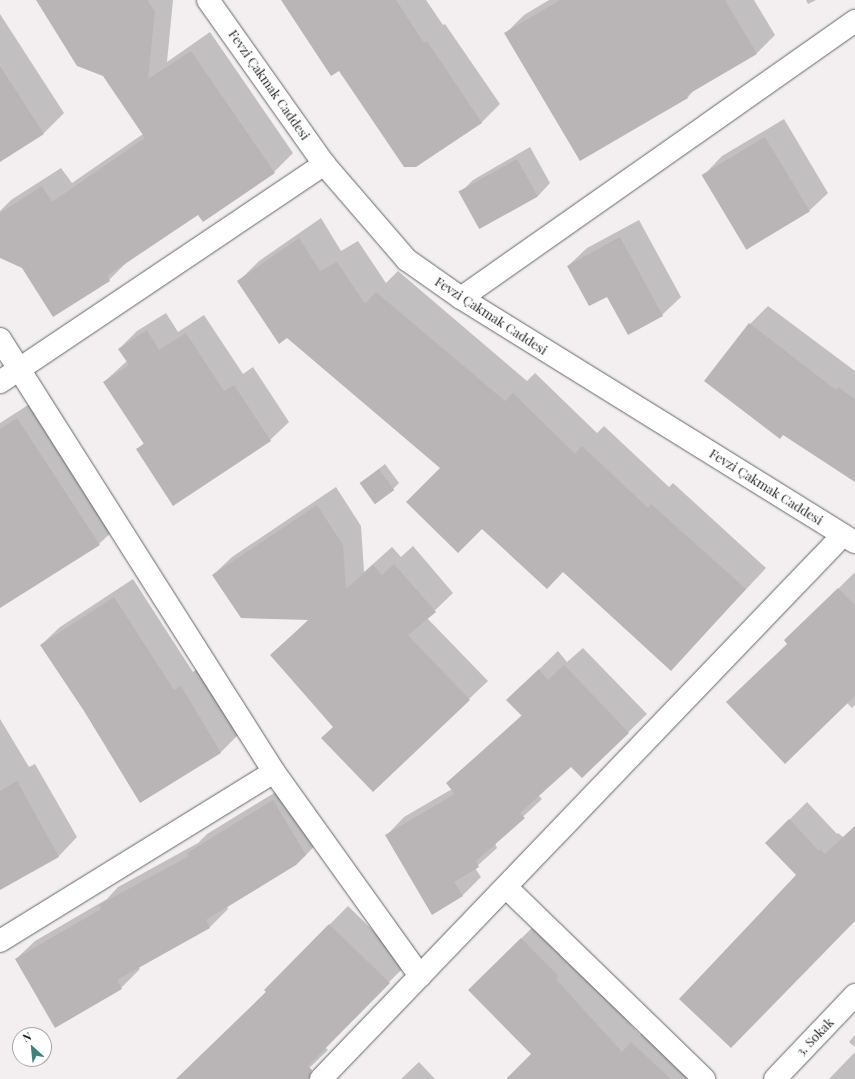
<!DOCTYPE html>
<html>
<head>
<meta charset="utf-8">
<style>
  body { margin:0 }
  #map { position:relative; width:855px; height:1079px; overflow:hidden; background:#f3eff1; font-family:"Playfair Display",serif }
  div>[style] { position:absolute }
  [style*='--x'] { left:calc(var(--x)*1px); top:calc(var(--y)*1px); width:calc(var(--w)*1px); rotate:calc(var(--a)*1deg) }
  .shadow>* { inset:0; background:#0003 }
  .building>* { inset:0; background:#b9b5b7; transform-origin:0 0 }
  .roads { filter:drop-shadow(0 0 1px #696668) drop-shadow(0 0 1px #696668) }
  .minor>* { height:22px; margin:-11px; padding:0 11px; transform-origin:11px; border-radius:11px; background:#fff }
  span { translate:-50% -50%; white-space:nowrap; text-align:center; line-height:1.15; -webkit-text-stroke:4px #fff; paint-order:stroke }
  .street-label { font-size:13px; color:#272626 }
  .north { position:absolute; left:12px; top:1027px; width:40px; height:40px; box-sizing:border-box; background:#fff; border:1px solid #a9a8a8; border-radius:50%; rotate:333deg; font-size:11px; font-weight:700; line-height:16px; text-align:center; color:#272626 }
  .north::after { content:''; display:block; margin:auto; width:14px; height:18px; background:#3d837c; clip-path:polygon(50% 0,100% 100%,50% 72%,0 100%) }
</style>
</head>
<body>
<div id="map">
  <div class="shadow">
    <div style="clip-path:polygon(37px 0,173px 0,167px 62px,210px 32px,293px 153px,274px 172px,198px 213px,128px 261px,109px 280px,0 252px,0 211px,11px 200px,61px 168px,72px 183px,143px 134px,104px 76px)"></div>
    <div style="clip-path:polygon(283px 0,426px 0,443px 25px,445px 24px,500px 104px,482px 122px,416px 166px)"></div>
    <div style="clip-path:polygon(549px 0,754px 0,775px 35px,757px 53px,695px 89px,688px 97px,506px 33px,524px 15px)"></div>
    <div style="clip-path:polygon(806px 0,816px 0,808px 4px)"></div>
    <div style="clip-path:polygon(0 14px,64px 113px,44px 133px,3px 159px,0 155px)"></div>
    <div style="clip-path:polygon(784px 119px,828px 193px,809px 211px,704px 175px,722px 156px)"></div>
    <div style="clip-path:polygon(530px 147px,550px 183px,538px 196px,480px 228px,461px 192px,473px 180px)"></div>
    <div style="clip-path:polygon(321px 218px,341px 251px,358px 241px,386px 283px,398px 271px,527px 381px,535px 373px,597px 433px,604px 426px,669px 487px,673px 483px,766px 568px,671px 669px,563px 571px,482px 527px,441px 468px,238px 282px,259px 261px)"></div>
    <div style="clip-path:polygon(639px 220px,681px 297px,662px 315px,608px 295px,568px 266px,587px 248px)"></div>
    <div style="clip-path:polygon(768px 306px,855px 371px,855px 481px,750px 324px)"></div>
    <div style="clip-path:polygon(166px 313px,178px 332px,204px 315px,243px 374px,253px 367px,289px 422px,270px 440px,137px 450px,144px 443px,104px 382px,127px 361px,119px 349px,137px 331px)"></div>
    <div style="clip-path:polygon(36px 400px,118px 526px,99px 544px,0 607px,0 423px)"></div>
    <div style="clip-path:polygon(385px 464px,399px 483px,393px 489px,361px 483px)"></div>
    <div style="clip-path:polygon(336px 487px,361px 526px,364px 572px,392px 547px,401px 557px,413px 546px,453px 593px,427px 618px,488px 681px,373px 790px,334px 727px,271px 655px,309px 619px,213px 575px,232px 557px)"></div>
    <div style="clip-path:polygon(855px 572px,855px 705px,852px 708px,786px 641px)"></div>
    <div style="clip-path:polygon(133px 579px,193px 672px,199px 668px,239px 734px,221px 752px,140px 801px,85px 710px,41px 645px,60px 627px)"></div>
    <div style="clip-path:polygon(583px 648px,647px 714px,582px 777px,571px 766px,538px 795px,542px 799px,495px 843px,497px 848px,475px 868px,481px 877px,462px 896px,386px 836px,404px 817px,452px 789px,447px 783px,522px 715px,526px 682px,558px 651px,567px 662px)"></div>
    <div style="clip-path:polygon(0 719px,29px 767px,35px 764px,77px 837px,59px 856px,0 889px)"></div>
    <div style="clip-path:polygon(292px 782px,324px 836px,306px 855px,227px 906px,228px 909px,210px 927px,138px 967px,140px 969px,121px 988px,16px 959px,35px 941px,107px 899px,118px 887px,198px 843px,207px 834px)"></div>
    <div style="clip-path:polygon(807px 802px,837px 834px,838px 833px,843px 837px,855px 826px,855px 919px,797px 875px,783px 826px)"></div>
    <div style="clip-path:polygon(348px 906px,407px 964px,325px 1047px,328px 1050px,298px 1079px,183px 1079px,267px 991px,265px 990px)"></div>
    <div style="clip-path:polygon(539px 921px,640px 1035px,649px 1026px,707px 1079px,507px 1079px,532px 1054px,487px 972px)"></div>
    <div style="clip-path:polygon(855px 1035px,855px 1047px,849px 1042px)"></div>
    <div style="clip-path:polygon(855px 1052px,855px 1079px,829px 1079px)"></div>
    <div style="clip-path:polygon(419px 1062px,435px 1079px,401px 1079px)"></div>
  </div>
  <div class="building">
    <div style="clip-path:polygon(36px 0,147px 0,155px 11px,148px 79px,191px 51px,275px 173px,203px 222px,198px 215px,107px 276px,110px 281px,53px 317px,22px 268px,0 258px,0 213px,42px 186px,52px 202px,145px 138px,103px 76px,77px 66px)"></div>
    <div style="clip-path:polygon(281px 0,396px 0,424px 43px,427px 41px,482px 123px,416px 167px,404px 167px,339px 71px,331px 76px)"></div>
    <div style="clip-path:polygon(560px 0,725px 0,757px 54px,687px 95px,688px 98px,580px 161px,504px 33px)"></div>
    <div style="clip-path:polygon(0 66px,44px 134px,0 162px)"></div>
    <div style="left:765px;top:137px;width:87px;height:74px;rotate:59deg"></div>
    <div style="left:517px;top:159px;width:43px;height:67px;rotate:61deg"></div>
    <div style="clip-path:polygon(620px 237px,663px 316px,628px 335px,607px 297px,589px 306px,567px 266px)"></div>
    <div style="clip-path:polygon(299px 238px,320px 271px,337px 262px,365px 304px,376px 292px,505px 401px,513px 393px,575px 454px,582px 446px,648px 508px,651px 504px,746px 589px,671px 671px,563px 572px,547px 589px,482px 529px,458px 553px,406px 502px,440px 468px,287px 338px,279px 344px,237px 281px)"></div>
    <div style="clip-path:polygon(749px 323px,836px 390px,838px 387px,855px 399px,855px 482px,783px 435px,780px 439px,704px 381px)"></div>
    <div style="clip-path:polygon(147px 330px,159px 350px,186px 333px,224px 391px,234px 385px,271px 441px,173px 506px,136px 449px,144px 444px,103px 382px,129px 365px,118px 349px)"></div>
    <div style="clip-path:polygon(17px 418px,100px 545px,0 608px,0 429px)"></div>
    <div style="left:379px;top:469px;width:26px;height:24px;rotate:54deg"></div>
    <div style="clip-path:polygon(317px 505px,343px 545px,346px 589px,373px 565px,382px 575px,394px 564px,436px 612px,408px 635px,470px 700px,373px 792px,321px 738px,333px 727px,270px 655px,309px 620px,241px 618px,212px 575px)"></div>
    <div style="clip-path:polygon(838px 588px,855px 605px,855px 696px,785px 764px,726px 702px,787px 644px,784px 640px)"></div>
    <div style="clip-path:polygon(114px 597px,174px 690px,181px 686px,221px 753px,140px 803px,84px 711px,40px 645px)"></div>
    <div style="clip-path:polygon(564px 665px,629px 733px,582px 778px,571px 767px,520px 813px,525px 818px,476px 861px,479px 867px,454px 882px,463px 896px,432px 915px,385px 835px,455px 794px,446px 783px,522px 716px,506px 700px,539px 669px,548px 680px)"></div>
    <div style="clip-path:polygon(17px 781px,59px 857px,0 890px,0 791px)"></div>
    <div style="clip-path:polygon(273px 800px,306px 855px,296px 865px,206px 920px,210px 928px,117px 980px,122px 989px,55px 1028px,15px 959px,101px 909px,99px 905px,189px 856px,187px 853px)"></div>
    <div style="clip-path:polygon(789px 819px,819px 851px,820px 849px,825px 854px,855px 826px,855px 921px,731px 1048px,679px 999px,796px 875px,765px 843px)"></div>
    <div style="clip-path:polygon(329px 924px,390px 983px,308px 1066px,312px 1070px,309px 1079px,176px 1079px,266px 992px,264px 990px)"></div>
    <div style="clip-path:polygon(521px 938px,559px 976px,556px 979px,622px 1052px,631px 1042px,671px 1079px,506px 1079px,531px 1054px,468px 990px)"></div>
  </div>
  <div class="roads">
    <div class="minor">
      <div style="--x:208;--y:0;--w:201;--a:54.7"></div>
      <div style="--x:324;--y:164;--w:127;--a:49.2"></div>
      <div style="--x:407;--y:260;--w:66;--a:35.1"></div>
      <div style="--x:461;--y:298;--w:463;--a:31.8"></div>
      <div style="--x:461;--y:298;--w:482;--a:-35.1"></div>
      <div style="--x:0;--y:339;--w:512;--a:57.67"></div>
      <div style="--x:274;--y:772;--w:251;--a:54.4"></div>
      <div style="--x:0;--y:382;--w:391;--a:-33.9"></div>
      <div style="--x:506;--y:887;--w:276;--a:44.1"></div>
      <div style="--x:0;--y:941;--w:322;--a:-31.7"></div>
      <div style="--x:321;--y:1079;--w:754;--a:-46.18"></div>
      <div style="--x:775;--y:1079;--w:116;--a:-46.4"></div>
    </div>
  </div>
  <div class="street-label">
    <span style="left:269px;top:85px;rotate:55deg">Fevzi Çakmak Caddesi</span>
    <span style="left:491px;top:316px;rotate:33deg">Fevzi Çakmak Caddesi</span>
    <span style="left:766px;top:487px;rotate:32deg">Fevzi Çakmak Caddesi</span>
    <span style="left:815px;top:1037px;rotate:-46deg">3. Sokak</span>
  </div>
  <div class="north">N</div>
</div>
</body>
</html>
